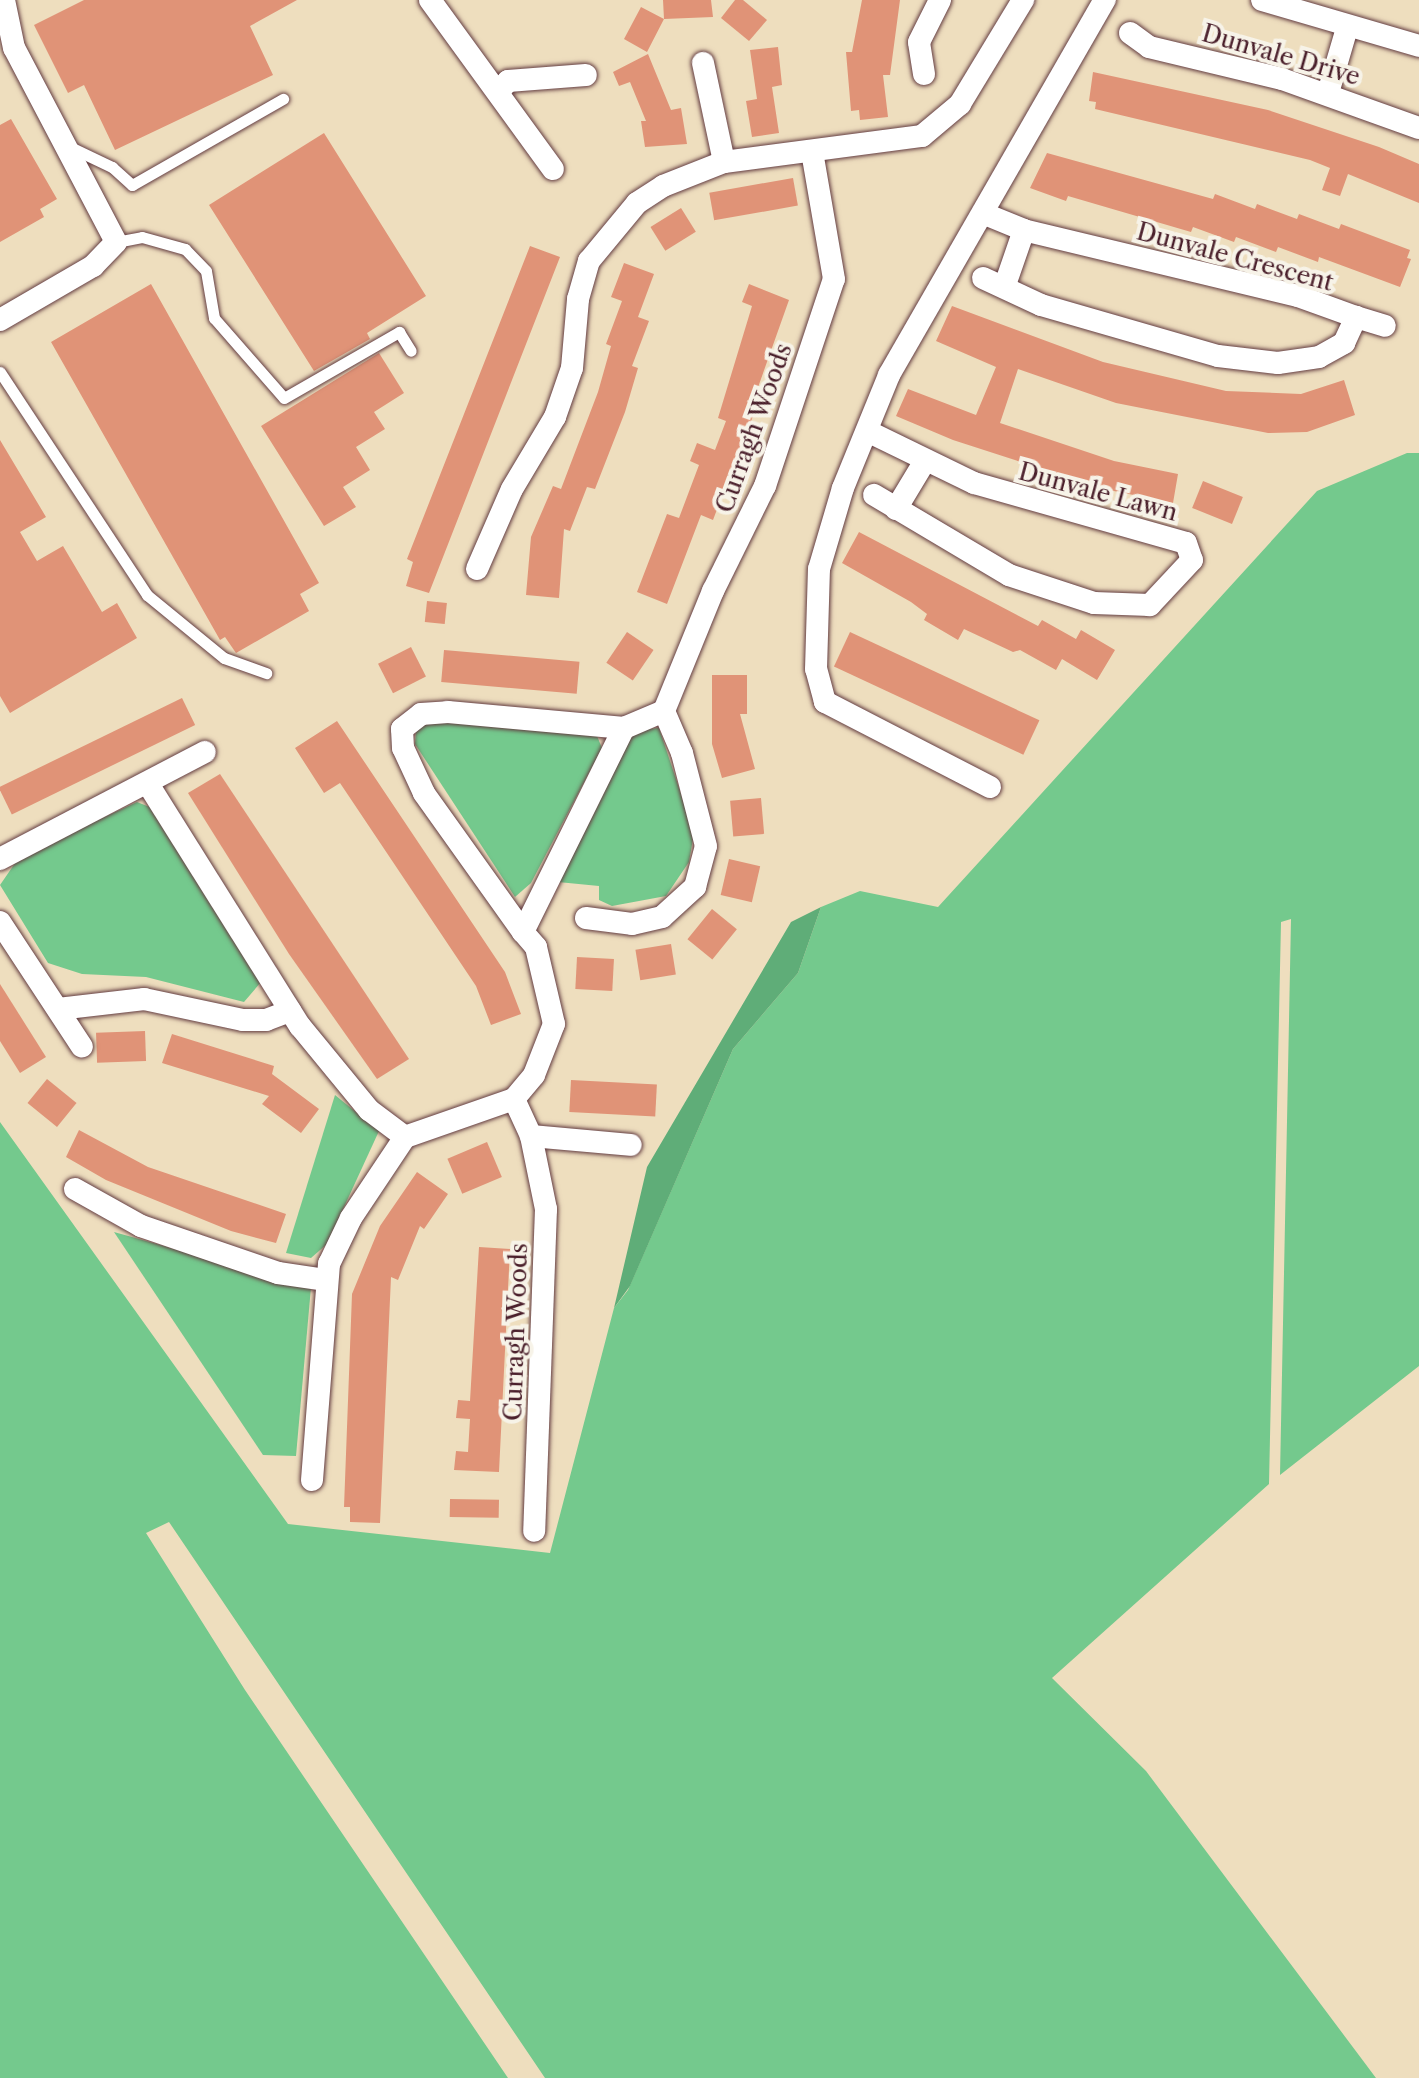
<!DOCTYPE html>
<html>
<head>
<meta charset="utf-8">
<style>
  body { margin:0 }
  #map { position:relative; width:1419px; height:2078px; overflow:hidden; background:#eedebe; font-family:"Libre Caslon Text",serif }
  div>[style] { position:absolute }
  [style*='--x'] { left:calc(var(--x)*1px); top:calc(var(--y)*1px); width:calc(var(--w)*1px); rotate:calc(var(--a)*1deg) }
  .green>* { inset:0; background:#74c98d }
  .forest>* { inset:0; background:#5fad78 }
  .building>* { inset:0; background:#e09377; transform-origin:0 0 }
  .roads { filter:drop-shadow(0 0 2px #633c41) drop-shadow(0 0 2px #633c41) }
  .service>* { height:11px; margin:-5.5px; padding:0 5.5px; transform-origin:5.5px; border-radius:5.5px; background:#fff }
  .minor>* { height:22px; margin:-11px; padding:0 11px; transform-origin:11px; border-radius:11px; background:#fff }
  span { translate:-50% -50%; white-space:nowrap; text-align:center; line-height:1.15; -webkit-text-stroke:8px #f7f3e8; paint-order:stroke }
  .street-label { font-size:24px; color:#4a1f2b }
</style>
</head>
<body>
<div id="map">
  <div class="green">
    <div style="clip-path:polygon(1407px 453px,1419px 453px,1419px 1366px,1280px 1475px,1291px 919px,1281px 922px,1269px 1484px,1052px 1678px,1146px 1771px,1376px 2078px,545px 2078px,169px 1522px,146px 1533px,245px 1690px,508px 2078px,0 2078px,0 1122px,288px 1524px,550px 1553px,614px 1308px,628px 1290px,733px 1049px,798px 973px,821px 907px,860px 891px,938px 907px,1317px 491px)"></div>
    <div style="clip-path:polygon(430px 719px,597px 736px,602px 748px,531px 883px,515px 897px,415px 744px,416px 730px)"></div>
    <div style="clip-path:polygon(659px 728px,694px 833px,689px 862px,666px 896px,612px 906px,599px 900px,599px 886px,558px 882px,634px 730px)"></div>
    <div style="clip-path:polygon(137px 802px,157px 810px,261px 982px,244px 1002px,146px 977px,82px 974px,48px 963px,0 885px,20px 856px)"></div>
    <div style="clip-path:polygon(335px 1095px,379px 1131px,327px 1244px,311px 1258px,286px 1253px)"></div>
    <div style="clip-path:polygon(114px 1232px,311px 1287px,296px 1456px,263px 1455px)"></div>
  </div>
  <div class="forest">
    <div style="clip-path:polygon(821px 907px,798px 973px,733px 1049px,630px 1286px,614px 1308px,647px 1167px,791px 922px)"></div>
  </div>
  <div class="building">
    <div style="clip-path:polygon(84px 0,297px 0,250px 26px,273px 75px,115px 150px,84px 85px,68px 93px,34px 25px)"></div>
    <div style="clip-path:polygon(663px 0,711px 0,713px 17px,664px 19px,647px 52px,624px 39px,641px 7px,664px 19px)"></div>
    <div style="clip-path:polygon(735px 0,743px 0,767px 20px,749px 41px,721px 18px)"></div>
    <div style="clip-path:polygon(862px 0,900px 0,890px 75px,883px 75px,888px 117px,860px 120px,859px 110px,851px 111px,846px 52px,852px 52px)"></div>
    <div style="clip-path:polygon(778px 47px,782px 85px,772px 87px,779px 133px,752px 137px,746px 101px,757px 99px,750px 50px)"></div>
    <div style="clip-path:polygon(648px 54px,671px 110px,681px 108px,687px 144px,645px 147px,641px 121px,646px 121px,630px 82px,619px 86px,613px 72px)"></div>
    <div style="clip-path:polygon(1093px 72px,1268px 110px,1379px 147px,1419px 164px,1419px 203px,1348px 174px,1340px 196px,1322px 190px,1330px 168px,1310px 160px,1095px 109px,1096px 102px,1089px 101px)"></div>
    <div style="clip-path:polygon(11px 119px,57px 199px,40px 209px,44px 217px,0 242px,0 125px)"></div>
    <div style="clip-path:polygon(324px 133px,426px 296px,367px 333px,370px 339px,314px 371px,209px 205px)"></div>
    <div style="clip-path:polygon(1047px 153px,1213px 199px,1215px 194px,1255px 209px,1257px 204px,1297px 219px,1299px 214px,1339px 229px,1341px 224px,1410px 250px,1407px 258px,1411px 259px,1400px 287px,1319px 257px,1318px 262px,1278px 247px,1276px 252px,1236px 237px,1234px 242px,1193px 227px,1191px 232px,1068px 196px,1066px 201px,1030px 188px)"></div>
    <div style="left:793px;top:178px;width:28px;height:85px;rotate:80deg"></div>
    <div style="left:681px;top:208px;width:28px;height:36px;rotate:58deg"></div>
    <div style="clip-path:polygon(530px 246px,560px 257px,429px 593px,406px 586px,413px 562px,407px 559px)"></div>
    <div style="clip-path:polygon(624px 263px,654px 274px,638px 317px,649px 321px,632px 366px,638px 368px,625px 412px,595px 489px,587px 487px,570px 531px,564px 529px,559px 598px,526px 595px,531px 537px,553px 486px,561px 489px,598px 392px,611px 346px,606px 344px,622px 301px,611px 297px)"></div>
    <div style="clip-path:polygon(151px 284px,319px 583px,300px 594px,309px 611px,236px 653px,225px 637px,220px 640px,51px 342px)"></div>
    <div style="clip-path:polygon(749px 284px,789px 300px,756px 393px,761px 395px,744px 440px,752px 443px,739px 479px,730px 475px,713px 520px,701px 515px,667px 604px,637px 592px,667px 514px,679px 518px,699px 465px,690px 461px,697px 443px,715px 450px,726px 421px,718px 418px,752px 306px,742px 302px)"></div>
    <div style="clip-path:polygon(952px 306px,1103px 362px,1226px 391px,1301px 394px,1344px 380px,1355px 415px,1307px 432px,1268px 433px,1116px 403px,1018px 369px,1000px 423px,1114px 461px,1178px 474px,1173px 503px,1104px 489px,953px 440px,896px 416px,908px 389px,976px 415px,996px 367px,936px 341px)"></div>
    <div style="clip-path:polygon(379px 353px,404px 393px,374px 412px,385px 429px,356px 447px,370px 470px,343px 487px,356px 507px,324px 526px,261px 426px)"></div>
    <div style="clip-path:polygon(0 440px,46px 517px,20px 532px,37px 561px,63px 546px,102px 612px,117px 603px,137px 638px,10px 713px,0 696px)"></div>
    <div style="left:1203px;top:481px;width:43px;height:29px;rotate:22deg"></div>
    <div style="clip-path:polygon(859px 532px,1038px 626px,1042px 620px,1076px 639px,1081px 630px,1115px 650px,1097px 680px,1062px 659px,1056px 670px,1020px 650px,1013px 652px,964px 629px,958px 640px,924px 620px,927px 614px,911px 602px,842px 563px)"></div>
    <div style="left:427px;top:601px;width:20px;height:21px;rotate:6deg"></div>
    <div style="left:627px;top:632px;width:32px;height:37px;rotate:34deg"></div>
    <div style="left:850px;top:632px;width:209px;height:38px;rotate:25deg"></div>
    <div style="left:411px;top:647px;width:33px;height:37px;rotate:63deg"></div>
    <div style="left:444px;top:650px;width:136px;height:32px;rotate:5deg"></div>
    <div style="clip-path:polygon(712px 675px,747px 675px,747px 714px,740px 714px,755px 769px,722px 778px,712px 744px)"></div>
    <div style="left:182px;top:698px;width:30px;height:204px;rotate:64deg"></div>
    <div style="clip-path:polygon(337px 721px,505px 972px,521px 1014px,491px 1025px,476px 986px,340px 783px,324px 793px,295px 748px)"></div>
    <div style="clip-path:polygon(220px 774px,409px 1059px,377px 1079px,289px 954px,188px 793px)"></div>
    <div style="left:761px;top:798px;width:36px;height:31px;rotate:85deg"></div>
    <div style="left:729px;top:859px;width:32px;height:37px;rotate:13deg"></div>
    <div style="left:712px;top:909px;width:32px;height:39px;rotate:39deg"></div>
    <div style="left:671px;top:944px;width:31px;height:36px;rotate:81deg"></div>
    <div style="left:577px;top:957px;width:37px;height:32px;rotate:3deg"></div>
    <div style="clip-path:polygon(0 984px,46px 1057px,20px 1073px,0 1041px)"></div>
    <div style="left:145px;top:1031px;width:30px;height:49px;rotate:88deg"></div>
    <div style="clip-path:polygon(172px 1034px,274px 1066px,272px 1074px,319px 1109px,301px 1133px,262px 1104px,269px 1096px,162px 1063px)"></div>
    <div style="left:47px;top:1079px;width:38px;height:31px;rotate:39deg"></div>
    <div style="left:571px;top:1080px;width:86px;height:32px;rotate:3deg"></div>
    <div style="clip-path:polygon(79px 1130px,148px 1167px,286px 1214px,276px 1243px,231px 1231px,106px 1180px,66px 1157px)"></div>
    <div style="left:487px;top:1142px;width:38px;height:43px;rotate:67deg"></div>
    <div style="clip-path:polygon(417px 1172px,448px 1194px,424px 1229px,420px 1226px,398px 1280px,391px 1277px,380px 1523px,350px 1522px,350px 1507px,344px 1507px,352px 1294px,380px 1226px)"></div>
    <div style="clip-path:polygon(479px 1247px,510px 1249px,499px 1472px,454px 1470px,456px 1451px,468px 1452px,470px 1419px,456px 1418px,458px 1400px,470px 1401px)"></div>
    <div style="left:450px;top:1499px;width:49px;height:18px;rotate:1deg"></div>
  </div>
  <div class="roads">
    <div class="service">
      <div style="--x:70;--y:147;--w:47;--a:25.5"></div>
      <div style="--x:112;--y:167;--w:27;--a:42"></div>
      <div style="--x:132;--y:185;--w:174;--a:-29.7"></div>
      <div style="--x:116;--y:242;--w:26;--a:-11"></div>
      <div style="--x:142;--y:237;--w:45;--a:15.6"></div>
      <div style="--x:185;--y:249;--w:30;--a:46"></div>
      <div style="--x:206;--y:271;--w:48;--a:80.3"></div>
      <div style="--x:214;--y:318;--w:106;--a:48.8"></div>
      <div style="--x:284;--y:398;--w:133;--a:-29.9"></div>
      <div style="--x:399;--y:332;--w:22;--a:58"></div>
      <div style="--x:0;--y:372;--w:267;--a:56.6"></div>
      <div style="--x:147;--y:595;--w:99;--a:39.3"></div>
      <div style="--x:224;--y:658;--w:45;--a:19.7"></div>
    </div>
    <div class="minor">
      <div style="--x:430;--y:0;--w:209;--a:54"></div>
      <div style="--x:1262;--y:0;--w:164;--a:16.3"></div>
      <div style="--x:1130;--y:33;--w:24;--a:36"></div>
      <div style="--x:1149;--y:47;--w:137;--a:13.5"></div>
      <div style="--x:1282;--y:79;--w:145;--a:19.7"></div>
      <div style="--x:703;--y:63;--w:101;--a:78"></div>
      <div style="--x:924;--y:74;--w:32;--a:-99"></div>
      <div style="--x:919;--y:42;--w:47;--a:-63.4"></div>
      <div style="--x:499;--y:91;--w:13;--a:-48"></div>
      <div style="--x:508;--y:81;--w:78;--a:-4.4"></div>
      <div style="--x:1328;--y:93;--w:68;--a:-73.7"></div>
      <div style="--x:983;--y:278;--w:64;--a:25"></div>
      <div style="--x:1041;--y:305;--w:184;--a:16.1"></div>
      <div style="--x:1218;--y:356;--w:60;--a:6.7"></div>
      <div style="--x:1278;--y:363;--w:41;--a:-8.3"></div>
      <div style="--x:1319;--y:357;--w:29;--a:-29"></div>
      <div style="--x:1344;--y:343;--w:29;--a:-65"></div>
      <div style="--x:1356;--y:317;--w:62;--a:-160.1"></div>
      <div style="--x:1298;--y:296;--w:282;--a:-166.5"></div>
      <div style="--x:1024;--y:230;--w:42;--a:-157.7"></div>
      <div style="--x:1005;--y:285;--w:58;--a:-70.9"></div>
      <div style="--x:1356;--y:317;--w:30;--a:17"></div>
      <div style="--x:0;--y:320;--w:108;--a:-30.1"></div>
      <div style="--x:93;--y:266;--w:33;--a:-46"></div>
      <div style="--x:116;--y:242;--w:219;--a:-117.7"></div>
      <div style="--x:14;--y:48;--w:49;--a:-101.8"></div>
      <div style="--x:867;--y:431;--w:119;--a:25.9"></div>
      <div style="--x:974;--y:483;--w:220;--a:15.8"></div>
      <div style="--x:1186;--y:543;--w:18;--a:71"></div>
      <div style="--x:1192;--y:560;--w:62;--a:133"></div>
      <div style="--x:1150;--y:605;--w:56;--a:-178"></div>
      <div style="--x:1094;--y:603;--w:89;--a:-161.8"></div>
      <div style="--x:1009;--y:575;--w:157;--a:-149.3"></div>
      <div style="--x:896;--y:509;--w:56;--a:-58.9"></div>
      <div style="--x:477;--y:569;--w:87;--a:-66.4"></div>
      <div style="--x:512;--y:489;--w:84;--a:-59.2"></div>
      <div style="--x:555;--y:417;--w:52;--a:-70.9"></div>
      <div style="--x:572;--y:368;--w:69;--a:-85"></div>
      <div style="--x:578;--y:299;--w:40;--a:-74"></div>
      <div style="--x:589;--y:261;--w:75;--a:-50.4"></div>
      <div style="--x:637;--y:203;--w:31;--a:-33"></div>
      <div style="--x:663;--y:186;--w:66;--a:-21.5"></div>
      <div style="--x:724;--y:162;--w:200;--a:-7.5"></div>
      <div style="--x:922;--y:136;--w:50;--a:-40.1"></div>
      <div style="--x:960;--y:104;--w:122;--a:-58.8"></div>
      <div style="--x:148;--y:784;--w:286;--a:57.9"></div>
      <div style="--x:300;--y:1026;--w:109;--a:50.6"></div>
      <div style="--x:369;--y:1110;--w:45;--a:36.9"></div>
      <div style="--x:990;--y:787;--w:186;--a:-152.7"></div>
      <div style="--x:825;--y:702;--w:34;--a:-105"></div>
      <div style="--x:816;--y:669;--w:100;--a:-88.3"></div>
      <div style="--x:819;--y:569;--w:84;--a:-73.5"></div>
      <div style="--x:843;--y:488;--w:122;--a:-67.8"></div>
      <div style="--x:889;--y:375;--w:433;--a:-60.1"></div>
      <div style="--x:0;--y:859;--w:231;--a:-27.6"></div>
      <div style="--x:586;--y:918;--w:46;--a:7.4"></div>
      <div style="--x:632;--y:924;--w:31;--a:-13"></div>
      <div style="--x:662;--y:917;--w:45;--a:-42.3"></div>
      <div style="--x:695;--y:887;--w:42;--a:-75"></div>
      <div style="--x:706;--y:846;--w:96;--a:-104.5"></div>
      <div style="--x:682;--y:753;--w:46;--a:-113.2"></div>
      <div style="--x:0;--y:922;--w:149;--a:56.7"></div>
      <div style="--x:523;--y:932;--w:171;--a:-125.5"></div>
      <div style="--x:424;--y:793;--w:50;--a:-115"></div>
      <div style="--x:403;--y:748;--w:19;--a:-93"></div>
      <div style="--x:402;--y:729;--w:24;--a:-38"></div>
      <div style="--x:421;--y:714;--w:27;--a:-4"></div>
      <div style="--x:448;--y:712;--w:177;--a:5.2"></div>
      <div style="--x:58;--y:1009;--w:87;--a:-6.6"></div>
      <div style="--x:144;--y:999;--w:101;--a:12"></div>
      <div style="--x:243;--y:1020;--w:23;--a:0"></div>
      <div style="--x:266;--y:1020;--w:26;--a:-21"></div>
      <div style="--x:514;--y:1099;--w:41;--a:65.3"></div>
      <div style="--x:531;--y:1136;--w:75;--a:78.4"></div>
      <div style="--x:546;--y:1209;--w:322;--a:92.1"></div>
      <div style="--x:531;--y:1136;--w:100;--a:5.1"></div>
      <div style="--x:75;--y:1189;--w:76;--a:29.3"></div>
      <div style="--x:141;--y:1226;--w:145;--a:18.9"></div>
      <div style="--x:278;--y:1273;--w:49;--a:8.3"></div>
      <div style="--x:312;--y:1480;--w:217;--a:-85.5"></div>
      <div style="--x:329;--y:1264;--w:51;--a:-64.4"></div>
      <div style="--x:351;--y:1218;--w:97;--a:-56.3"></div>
      <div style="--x:405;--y:1137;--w:115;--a:-19.2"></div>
      <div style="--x:514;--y:1099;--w:31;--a:-50"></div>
      <div style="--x:534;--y:1075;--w:55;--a:-68.6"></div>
      <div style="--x:554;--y:1024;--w:79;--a:-103.2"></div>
      <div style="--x:536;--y:947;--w:20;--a:-131"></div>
      <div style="--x:523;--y:932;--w:228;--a:-63.7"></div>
      <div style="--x:624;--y:728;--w:43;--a:-23"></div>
      <div style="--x:664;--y:711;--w:130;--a:-67.8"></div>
      <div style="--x:713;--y:591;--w:117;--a:-63.7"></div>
      <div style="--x:765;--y:486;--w:218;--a:-71.6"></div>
      <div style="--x:834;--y:279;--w:130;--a:-99.8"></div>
    </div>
  </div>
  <div class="street-label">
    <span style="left:1281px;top:55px;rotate:16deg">Dunvale Drive</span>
    <span style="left:1235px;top:257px;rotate:15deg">Dunvale Crescent</span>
    <span style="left:754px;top:428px;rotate:-70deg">Curragh Woods</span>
    <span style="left:1098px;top:492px;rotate:15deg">Dunvale Lawn</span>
    <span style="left:516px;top:1332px;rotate:-88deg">Curragh Woods</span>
  </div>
</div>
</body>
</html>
